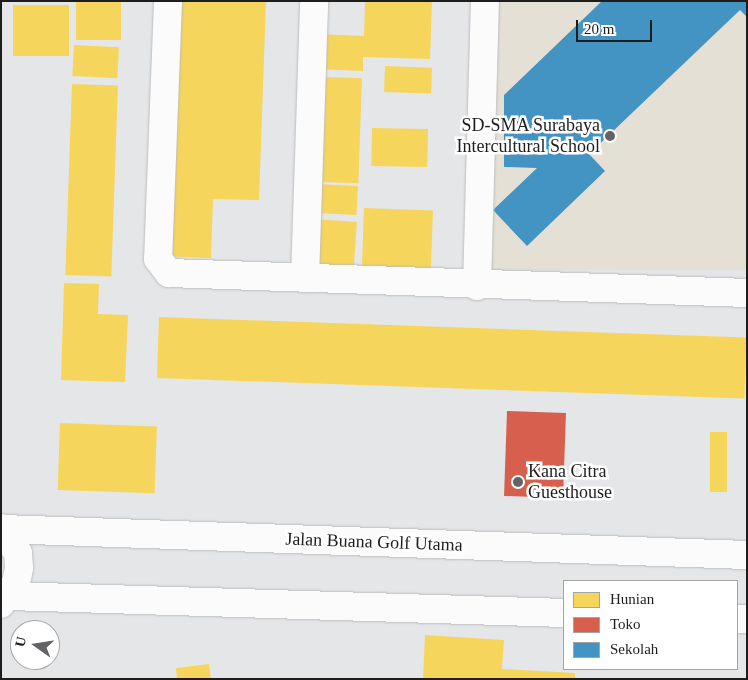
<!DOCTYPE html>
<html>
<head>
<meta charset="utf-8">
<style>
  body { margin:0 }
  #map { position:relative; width:748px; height:680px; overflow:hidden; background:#e5e6e8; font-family:"Times New Roman",serif }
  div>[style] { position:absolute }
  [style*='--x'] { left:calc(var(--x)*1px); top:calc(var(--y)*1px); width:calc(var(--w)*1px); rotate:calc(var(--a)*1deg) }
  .education>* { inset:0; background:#e4e0d5; transform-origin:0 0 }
  .homes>* { inset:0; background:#f6d55c; transform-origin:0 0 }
  .shops>* { inset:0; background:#d6604d; transform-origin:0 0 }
  .schools>* { inset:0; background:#4393c3 }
  .roads { filter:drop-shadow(0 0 1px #bbbcbd) drop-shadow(0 0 1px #bbbcbd) }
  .minor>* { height:28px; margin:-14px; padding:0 14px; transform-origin:14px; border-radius:14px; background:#fbfbfc }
  .secondary>* { height:28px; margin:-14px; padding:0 14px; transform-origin:14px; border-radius:14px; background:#fbfbfc }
  .dots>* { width:14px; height:14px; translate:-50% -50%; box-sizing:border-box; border:2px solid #fff; border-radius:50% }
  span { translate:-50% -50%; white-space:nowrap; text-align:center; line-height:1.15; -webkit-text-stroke:5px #fff; paint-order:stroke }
  .poi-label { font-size:18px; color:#1d1d1e }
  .right { translate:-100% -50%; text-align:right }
  .left { translate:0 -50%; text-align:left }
  .street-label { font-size:18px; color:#1d1d1e }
  .frame { position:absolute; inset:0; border:2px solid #1d1d1e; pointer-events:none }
  .legend { position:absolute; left:563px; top:580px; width:175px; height:90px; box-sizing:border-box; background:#fff; border:1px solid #a5a5a5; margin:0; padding:6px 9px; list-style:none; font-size:15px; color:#1d1d1e }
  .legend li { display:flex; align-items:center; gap:10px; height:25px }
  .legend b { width:25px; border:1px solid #a5a5a5 }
  .north { position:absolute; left:10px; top:620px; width:50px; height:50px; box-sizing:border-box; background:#fff; border:1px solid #a5a5a5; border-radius:50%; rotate:283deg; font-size:14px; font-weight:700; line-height:20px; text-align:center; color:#1d1d1e }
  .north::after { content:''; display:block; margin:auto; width:18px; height:22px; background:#636365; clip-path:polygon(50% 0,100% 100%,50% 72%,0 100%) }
  .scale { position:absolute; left:576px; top:20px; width:76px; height:22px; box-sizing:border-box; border:2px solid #1d1d1e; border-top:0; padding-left:6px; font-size:15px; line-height:18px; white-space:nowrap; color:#1d1d1e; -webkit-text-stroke:4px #fff; paint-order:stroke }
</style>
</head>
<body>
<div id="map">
  <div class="education">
    <div style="left:476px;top:1px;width:271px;height:269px"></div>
  </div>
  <div class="homes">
    <div style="left:76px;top:1px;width:45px;height:39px"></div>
    <div style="clip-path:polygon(170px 1px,266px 1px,259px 200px,213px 199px,211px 258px,161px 256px)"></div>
    <div style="clip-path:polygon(365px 1px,432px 1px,430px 59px,363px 57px,363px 71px,314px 69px,315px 34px,364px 36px)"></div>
    <div style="left:69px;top:5px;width:51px;height:56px;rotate:90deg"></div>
    <div style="left:74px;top:45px;width:45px;height:31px;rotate:3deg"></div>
    <div style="left:385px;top:66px;width:47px;height:26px;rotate:2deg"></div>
    <div style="left:325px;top:77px;width:37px;height:105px;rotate:2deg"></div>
    <div style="left:72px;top:84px;width:46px;height:191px;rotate:2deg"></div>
    <div style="left:372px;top:128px;width:56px;height:38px;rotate:1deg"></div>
    <div style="left:318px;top:184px;width:40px;height:29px;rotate:3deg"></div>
    <div style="left:364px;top:208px;width:69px;height:61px;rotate:2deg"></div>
    <div style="left:313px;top:219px;width:44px;height:47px;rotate:4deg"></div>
    <div style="clip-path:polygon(64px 283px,99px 284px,98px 314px,128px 315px,125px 382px,61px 380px)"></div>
    <div style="left:159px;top:317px;width:588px;height:61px;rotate:2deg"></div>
    <div style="left:60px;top:423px;width:97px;height:67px;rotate:2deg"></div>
    <div style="left:710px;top:432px;width:17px;height:60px"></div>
    <div style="clip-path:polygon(425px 635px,504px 640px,502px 669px,575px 673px,575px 679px,423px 679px)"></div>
    <div style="clip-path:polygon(209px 664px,211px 679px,177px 679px,176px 668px)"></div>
  </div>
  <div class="shops">
    <div style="left:507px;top:411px;width:59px;height:85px;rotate:2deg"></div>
  </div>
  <div class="schools">
    <div style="clip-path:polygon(602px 1px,747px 1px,747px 17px,740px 10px,589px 154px,605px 171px,527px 246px,493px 210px,537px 168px,504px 167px,504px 95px)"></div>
  </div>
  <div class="roads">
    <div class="minor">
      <div style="--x:168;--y:1;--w:258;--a:92.2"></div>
      <div style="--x:158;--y:259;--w:18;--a:52"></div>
      <div style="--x:169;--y:273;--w:578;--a:1.98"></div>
      <div style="--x:305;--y:278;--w:277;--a:-88.1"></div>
      <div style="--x:477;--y:286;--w:285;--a:-88.4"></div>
    </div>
    <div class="secondary">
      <div style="--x:1;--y:528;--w:30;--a:56"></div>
      <div style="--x:18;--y:553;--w:15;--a:86"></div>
      <div style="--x:19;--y:568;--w:15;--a:101"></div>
      <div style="--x:16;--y:583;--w:26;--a:126"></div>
      <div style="--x:2;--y:529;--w:745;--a:2"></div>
      <div style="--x:9;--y:596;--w:555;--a:1.75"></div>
      <div style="--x:737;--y:619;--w:10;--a:0"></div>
    </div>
  </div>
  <div class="dots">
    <div style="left:610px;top:136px;background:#636365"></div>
    <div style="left:518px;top:482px;background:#636365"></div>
  </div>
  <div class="poi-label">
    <span class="right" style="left:600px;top:136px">SD-SMA Surabaya<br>Intercultural School</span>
    <span class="left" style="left:528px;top:482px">Kana Citra<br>Guesthouse</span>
  </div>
  <div class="street-label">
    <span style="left:374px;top:542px;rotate:2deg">Jalan Buana Golf Utama</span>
  </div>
  <div class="frame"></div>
  <ul class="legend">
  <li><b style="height:14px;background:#f6d55c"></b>Hunian</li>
  <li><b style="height:14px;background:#d6604d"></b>Toko</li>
  <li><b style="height:14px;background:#4393c3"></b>Sekolah</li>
  </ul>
  <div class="north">U</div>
  <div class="scale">20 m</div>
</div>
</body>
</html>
